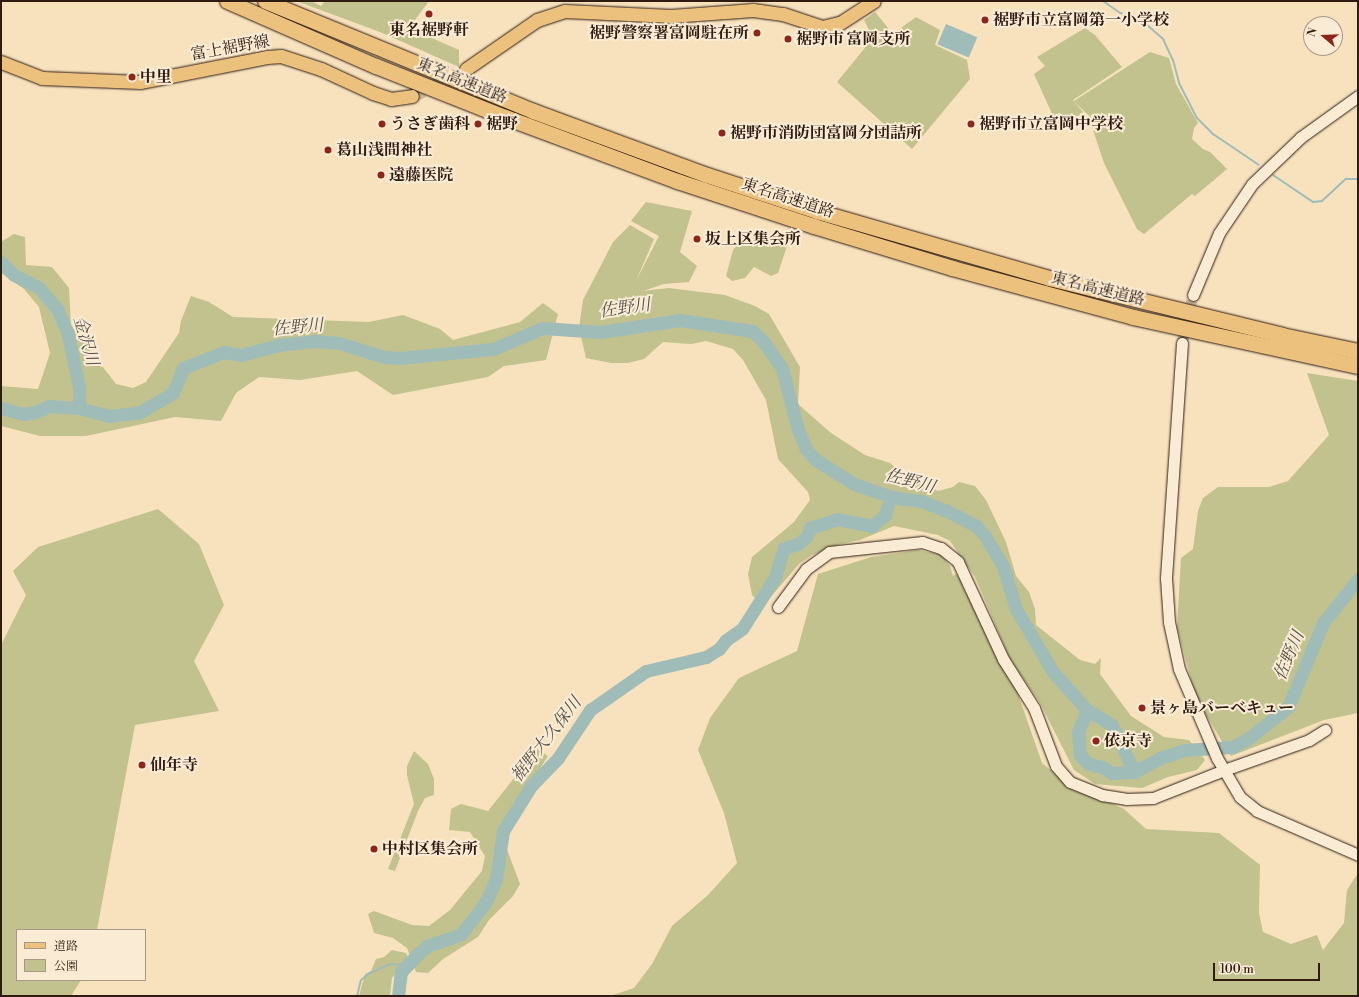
<!DOCTYPE html>
<html>
<head>
<meta charset="utf-8">
<style>
  body { margin:0 }
  #map { position:relative; width:1359px; height:997px; overflow:hidden; background:#f7e2bd; font-family:"Libre Bodoni","Noto Serif JP",serif }
  div>[style] { position:absolute }
  [style*='--x'] { left:calc(var(--x)*1px); top:calc(var(--y)*1px); width:calc(var(--w)*1px); rotate:calc(var(--a)*1deg) }
  .green>* { inset:0; background:#c1c28e }
  .water>* { inset:0; background:#9fbcb9; transform-origin:0 0 }
  .stream>* { height:2px; margin:-1px; padding:0 1px; transform-origin:1px; border-radius:1px; background:#9fbcb9 }
  .river>* { height:13px; margin:-6.5px; padding:0 6.5px; transform-origin:6.5px; border-radius:6.5px; background:#9fbcb9 }
  .secondary-tunnel>* { height:11px; margin-top:-5.5px; transform-origin:0; background:repeating-linear-gradient(90deg,#cfba9b 0 11px,transparent 0 16.5px) }
  .primary-tunnel>* { height:13px; margin-top:-6.5px; transform-origin:0; background:repeating-linear-gradient(90deg,#cfba9b 0 13px,transparent 0 19px) }
  .roads { filter:drop-shadow(0 0 1px #2f1b12) drop-shadow(0 0 1px #2f1b12) }
  .secondary>* { height:11px; margin:-5.5px; padding:0 5.5px; transform-origin:5.5px; border-radius:5.5px; background:#faecd4 }
  .primary>* { height:13px; margin:-6.5px; padding:0 6.5px; transform-origin:6.5px; border-radius:6.5px; background:#ecc17e }
  .highway>* { height:15px; margin:-7.5px; padding:0 7.5px; transform-origin:7.5px; border-radius:7.5px; background:#ecc17e }
  .dots>* { width:11px; height:11px; translate:-50% -50%; box-sizing:border-box; border:2px solid #faecd4; border-radius:50% }
  span { translate:-50% -50%; white-space:nowrap; text-align:center; line-height:1.15; -webkit-text-stroke:4px #faecd4; paint-order:stroke }
  .poi-label { font-size:16px; color:#2f1b12; font-weight:700 }
  .left { translate:0 -50%; text-align:left }
  .right { translate:-100% -50%; text-align:right }
  .street-label { font-size:16px; color:#2f1b12 }
  .water-label { font-size:17px; color:#56534c; font-style:italic }
  .frame { position:absolute; inset:0; border:2px solid #2f1b12; pointer-events:none }
  .legend { position:absolute; left:16px; top:929px; width:130px; height:52px; box-sizing:border-box; background:#faecd4; border:1px solid #a99886; margin:0; padding:5px 7px; list-style:none; font-size:12px; color:#2f1b12 }
  .legend li { display:flex; align-items:center; gap:8px; height:20px }
  .legend b { width:20px; border:1px solid #a99886 }
  .north { position:absolute; left:1303px; top:16px; width:40px; height:40px; box-sizing:border-box; background:#faecd4; border:1px solid #a99886; border-radius:50%; rotate:289deg; font-size:11px; font-weight:700; line-height:16px; text-align:center; color:#2f1b12 }
  .north::after { content:''; display:block; margin:auto; width:14px; height:18px; background:#8f2418; clip-path:polygon(50% 0,100% 100%,50% 72%,0 100%) }
  .scale { position:absolute; left:1213px; top:963px; width:107px; height:18px; box-sizing:border-box; border:2px solid #2f1b12; border-top:0; padding-left:5px; font-size:12px; line-height:14px; white-space:nowrap; color:#2f1b12; -webkit-text-stroke:3px #faecd4; paint-order:stroke }
</style>
</head>
<body>
<div id="map">
  <div class="green">
    <div style="clip-path:polygon(296px 1px,311px 1px,321px 6px,325px 1px,429px 1px,409px 28px,459px 50px,459px 67px,380px 32px)"></div>
    <div style="clip-path:polygon(875px 12px,893px 34px,916px 17px,940px 30px,935px 45px,967px 60px,970px 79px,912px 149px,837px 82px,873px 38px,864px 20px)"></div>
    <div style="clip-path:polygon(1085px 28px,1095px 35px,1122px 67px,1073px 100px,1083px 112px,1060px 131px,1034px 74px,1045px 66px,1037px 57px)"></div>
    <div style="clip-path:polygon(1150px 52px,1169px 58px,1176px 84px,1198px 123px,1194px 128px,1192px 139px,1203px 149px,1210px 152px,1227px 169px,1195px 196px,1192px 194px,1144px 234px,1137px 229px,1104px 163px,1088px 115px,1074px 101px)"></div>
    <div style="clip-path:polygon(646px 202px,692px 211px,680px 252px,697px 266px,689px 282px,664px 284px,643px 291px,669px 288px,725px 295px,755px 306px,769px 314px,800px 367px,798px 404px,831px 433px,865px 455px,890px 463px,902px 473px,938px 491px,953px 487px,959px 482px,975px 486px,986px 500px,1006px 542px,1016px 576px,1029px 592px,1035px 609px,1036px 625px,1080px 660px,1095px 664px,1101px 658px,1100px 674px,1131px 716px,1164px 737px,1189px 740px,1205px 760px,1197px 770px,1168px 777px,1142px 788px,1095px 784px,1074px 770px,1040px 703px,1010px 659px,975px 577px,950px 541px,938px 535px,894px 526px,860px 540px,841px 544px,812px 555px,799px 564px,769px 599px,759px 603px,752px 595px,748px 574px,752px 557px,794px 522px,810px 500px,808px 492px,778px 459px,766px 400px,743px 360px,733px 349px,706px 341px,691px 344px,663px 342px,644px 359px,628px 363px,611px 363px,586px 358px,579px 328px,583px 300px,613px 242px,630px 225px,654px 239px,636px 281px,659px 236px,631px 221px)"></div>
    <div style="clip-path:polygon(756px 230px,788px 243px,778px 273px,771px 276px,754px 267px,745px 278px,732px 281px,726px 276px,733px 250px,738px 244px,751px 242px)"></div>
    <div style="clip-path:polygon(14px 234px,25px 237px,26px 265px,52px 267px,69px 288px,71px 326px,116px 384px,133px 388px,146px 382px,179px 333px,181px 321px,191px 296px,209px 302px,233px 317px,369px 322px,403px 315px,440px 329px,453px 340px,520px 322px,543px 303px,558px 314px,546px 360px,504px 366px,488px 377px,393px 395px,357px 371px,300px 380px,259px 377px,236px 393px,221px 421px,175px 417px,86px 436px,40px 436px,1px 426px,1px 386px,38px 389px,50px 353px,39px 307px,24px 289px,1px 273px,1px 242px)"></div>
    <div style="clip-path:polygon(1307px 373px,1358px 381px,1358px 713px,1324px 720px,1231px 756px,1203px 710px,1193px 687px,1177px 627px,1181px 558px,1193px 549px,1198px 511px,1203px 498px,1218px 487px,1269px 487px,1288px 481px,1329px 435px)"></div>
    <div style="clip-path:polygon(158px 509px,199px 544px,224px 605px,194px 661px,219px 711px,135px 725px,97px 930px,17px 930px,17px 980px,81px 980px,71px 996px,1px 996px,1px 645px,26px 595px,13px 571px,38px 547px)"></div>
    <div style="clip-path:polygon(918px 550px,942px 555px,950px 566px,953px 576px,956px 574px,977px 602px,1017px 691px,1042px 763px,1064px 781px,1124px 809px,1146px 829px,1219px 833px,1260px 865px,1259px 913px,1263px 932px,1291px 944px,1317px 935px,1323px 950px,1344px 923px,1347px 890px,1358px 873px,1358px 996px,610px 996px,634px 988px,652px 964px,672px 926px,708px 895px,737px 863px,724px 813px,698px 750px,710px 718px,739px 678px,797px 651px,818px 574px,871px 557px)"></div>
    <div style="clip-path:polygon(537px 749px,548px 756px,506px 821px,506px 847px,520px 884px,513px 896px,489px 920px,478px 937px,443px 959px,428px 973px,416px 972px,407px 948px,393px 938px,374px 933px,368px 914px,374px 911px,412px 925px,429px 926px,450px 910px,482px 871px,485px 856px,470px 832px,449px 830px,451px 809px,461px 804px,488px 811px)"></div>
    <div style="clip-path:polygon(414px 751px,428px 764px,434px 779px,434px 795px,425px 798px,418px 811px,395px 871px,388px 869px,414px 804px,407px 775px,407px 766px)"></div>
    <div style="clip-path:polygon(392px 950px,406px 953px,409px 959px,392px 978px,390px 996px,359px 996px,365px 974px,371px 971px,376px 959px,384px 957px)"></div>
  </div>
  <div class="water">
    <div style="left:946px;top:24px;width:34px;height:22px;rotate:23deg"></div>
  </div>
  <div class="stream">
    <div style="--x:1103;--y:1;--w:21;--a:35"></div>
    <div style="--x:1120;--y:13;--w:20;--a:15"></div>
    <div style="--x:1139;--y:18;--w:32;--a:41"></div>
    <div style="--x:1163;--y:39;--w:23;--a:65"></div>
    <div style="--x:1173;--y:60;--w:24;--a:75"></div>
    <div style="--x:1179;--y:83;--w:39;--a:63"></div>
    <div style="--x:1197;--y:118;--w:23;--a:45"></div>
    <div style="--x:1213;--y:134;--w:55;--a:34"></div>
    <div style="--x:1273;--y:175;--w:48;--a:34"></div>
    <div style="--x:1313;--y:202;--w:9;--a:-6"></div>
    <div style="--x:1322;--y:201;--w:33;--a:-43"></div>
    <div style="--x:1346;--y:179;--w:12;--a:0"></div>
    <div style="--x:357;--y:996;--w:16;--a:-76"></div>
    <div style="--x:361;--y:980;--w:11;--a:-38"></div>
    <div style="--x:370;--y:973;--w:22;--a:-24"></div>
    <div style="--x:390;--y:964;--w:18;--a:3"></div>
  </div>
  <div class="river">
    <div style="--x:1;--y:262;--w:18;--a:45"></div>
    <div style="--x:14;--y:275;--w:28;--a:27"></div>
    <div style="--x:39;--y:288;--w:28;--a:49"></div>
    <div style="--x:57;--y:309;--w:24;--a:66"></div>
    <div style="--x:67;--y:331;--w:57;--a:77.9"></div>
    <div style="--x:79;--y:387;--w:21;--a:90"></div>
    <div style="--x:1;--y:408;--w:23;--a:15"></div>
    <div style="--x:23;--y:414;--w:13;--a:-9"></div>
    <div style="--x:36;--y:412;--w:14;--a:-25"></div>
    <div style="--x:49;--y:406;--w:30;--a:4"></div>
    <div style="--x:79;--y:408;--w:31;--a:15"></div>
    <div style="--x:109;--y:416;--w:31;--a:-7"></div>
    <div style="--x:140;--y:412;--w:38;--a:-30"></div>
    <div style="--x:173;--y:393;--w:27;--a:-68"></div>
    <div style="--x:183;--y:368;--w:44;--a:-21.3"></div>
    <div style="--x:224;--y:352;--w:17;--a:10"></div>
    <div style="--x:241;--y:355;--w:38;--a:-15"></div>
    <div style="--x:278;--y:345;--w:37;--a:-6"></div>
    <div style="--x:315;--y:341;--w:24;--a:5"></div>
    <div style="--x:339;--y:343;--w:47;--a:17.3"></div>
    <div style="--x:384;--y:357;--w:15;--a:4"></div>
    <div style="--x:399;--y:358;--w:94;--a:-5.5"></div>
    <div style="--x:493;--y:349;--w:54;--a:-22.8"></div>
    <div style="--x:543;--y:328;--w:57;--a:4"></div>
    <div style="--x:600;--y:332;--w:81;--a:-8.5"></div>
    <div style="--x:680;--y:320;--w:73;--a:8.7"></div>
    <div style="--x:752;--y:331;--w:15;--a:42"></div>
    <div style="--x:763;--y:341;--w:33;--a:55"></div>
    <div style="--x:782;--y:368;--w:64;--a:75.5"></div>
    <div style="--x:798;--y:430;--w:21;--a:67"></div>
    <div style="--x:806;--y:449;--w:15;--a:48"></div>
    <div style="--x:816;--y:460;--w:45;--a:32.3"></div>
    <div style="--x:854;--y:484;--w:39;--a:19"></div>
    <div style="--x:891;--y:497;--w:30;--a:8"></div>
    <div style="--x:921;--y:501;--w:26;--a:21"></div>
    <div style="--x:945;--y:510;--w:35;--a:27"></div>
    <div style="--x:976;--y:526;--w:13;--a:48"></div>
    <div style="--x:985;--y:536;--w:35;--a:59"></div>
    <div style="--x:1003;--y:566;--w:45;--a:73.2"></div>
    <div style="--x:1016;--y:609;--w:73;--a:59.6"></div>
    <div style="--x:1053;--y:672;--w:51;--a:48.2"></div>
    <div style="--x:1087;--y:710;--w:29;--a:31"></div>
    <div style="--x:1112;--y:725;--w:52;--a:64.9"></div>
    <div style="--x:1087;--y:710;--w:24;--a:112"></div>
    <div style="--x:1078;--y:732;--w:23;--a:85"></div>
    <div style="--x:1080;--y:755;--w:13;--a:45"></div>
    <div style="--x:1089;--y:764;--w:13;--a:13"></div>
    <div style="--x:1102;--y:767;--w:12;--a:31"></div>
    <div style="--x:1112;--y:773;--w:22;--a:-3"></div>
    <div style="--x:1134;--y:772;--w:30;--a:-28"></div>
    <div style="--x:1160;--y:758;--w:25;--a:-18"></div>
    <div style="--x:1184;--y:750;--w:48;--a:-3.6"></div>
    <div style="--x:1232;--y:747;--w:19;--a:-28"></div>
    <div style="--x:1249;--y:738;--w:50;--a:-38.5"></div>
    <div style="--x:1288;--y:707;--w:91;--a:-67.4"></div>
    <div style="--x:1323;--y:623;--w:56;--a:-51.5"></div>
    <div style="--x:398;--y:996;--w:24;--a:-83"></div>
    <div style="--x:401;--y:972;--w:25;--a:-47"></div>
    <div style="--x:418;--y:954;--w:12;--a:-42"></div>
    <div style="--x:427;--y:946;--w:36;--a:-19"></div>
    <div style="--x:461;--y:934;--w:39;--a:-52"></div>
    <div style="--x:485;--y:903;--w:26;--a:-65"></div>
    <div style="--x:496;--y:879;--w:49;--a:-81.7"></div>
    <div style="--x:503;--y:831;--w:53;--a:-58.1"></div>
    <div style="--x:531;--y:786;--w:39;--a:-46"></div>
    <div style="--x:558;--y:758;--w:58;--a:-56.3"></div>
    <div style="--x:590;--y:710;--w:68;--a:-34.9"></div>
    <div style="--x:646;--y:671;--w:62;--a:-13.1"></div>
    <div style="--x:706;--y:657;--w:15;--a:-32"></div>
    <div style="--x:719;--y:649;--w:11;--a:-52"></div>
    <div style="--x:726;--y:640;--w:19;--a:-35"></div>
    <div style="--x:742;--y:629;--w:62;--a:-57.6"></div>
    <div style="--x:775;--y:577;--w:30;--a:-73"></div>
    <div style="--x:784;--y:548;--w:15;--a:-16"></div>
    <div style="--x:798;--y:544;--w:12;--a:-42"></div>
    <div style="--x:807;--y:536;--w:9;--a:-69"></div>
    <div style="--x:810;--y:528;--w:28;--a:-18"></div>
    <div style="--x:837;--y:519;--w:36;--a:11"></div>
    <div style="--x:872;--y:526;--w:17;--a:-40"></div>
    <div style="--x:885;--y:515;--w:19;--a:-72"></div>
  </div>
  <div class="secondary-tunnel">
    <div style="--x:1182;--y:343;--w:49;--a:-77.1"></div>
  </div>
  <div class="primary-tunnel">
    <div style="--x:412;--y:96;--w:51;--a:-25.6"></div>
  </div>
  <div class="roads">
    <div class="secondary">
      <div style="--x:1193;--y:295;--w:67;--a:-67.2"></div>
      <div style="--x:1219;--y:233;--w:59;--a:-56"></div>
      <div style="--x:1252;--y:184;--w:68;--a:-43.8"></div>
      <div style="--x:1301;--y:137;--w:70;--a:-35.7"></div>
      <div style="--x:1182;--y:343;--w:236;--a:93.9"></div>
      <div style="--x:1166;--y:578;--w:44;--a:86.1"></div>
      <div style="--x:1169;--y:622;--w:48;--a:78"></div>
      <div style="--x:1179;--y:669;--w:97;--a:66.9"></div>
      <div style="--x:1217;--y:758;--w:45;--a:59.5"></div>
      <div style="--x:1240;--y:797;--w:22;--a:39"></div>
      <div style="--x:1257;--y:811;--w:110;--a:23.5"></div>
      <div style="--x:778;--y:607;--w:47;--a:-53.6"></div>
      <div style="--x:806;--y:569;--w:29;--a:-36"></div>
      <div style="--x:829;--y:552;--w:94;--a:-6.1"></div>
      <div style="--x:922;--y:542;--w:20;--a:18"></div>
      <div style="--x:941;--y:548;--w:22;--a:39"></div>
      <div style="--x:958;--y:562;--w:107;--a:65.1"></div>
      <div style="--x:1003;--y:659;--w:58;--a:57.7"></div>
      <div style="--x:1034;--y:708;--w:62;--a:69.2"></div>
      <div style="--x:1056;--y:766;--w:21;--a:49"></div>
      <div style="--x:1070;--y:782;--w:35;--a:22"></div>
      <div style="--x:1102;--y:795;--w:24;--a:9"></div>
      <div style="--x:1126;--y:799;--w:27;--a:-2"></div>
      <div style="--x:1153;--y:798;--w:76;--a:-21.5"></div>
      <div style="--x:1224;--y:770;--w:90;--a:-19.4"></div>
      <div style="--x:1309;--y:740;--w:19;--a:-32"></div>
    </div>
    <div class="primary">
      <div style="--x:1;--y:62;--w:44;--a:21.3"></div>
      <div style="--x:42;--y:78;--w:98;--a:2.3"></div>
      <div style="--x:140;--y:82;--w:129;--a:-11.1"></div>
      <div style="--x:267;--y:57;--w:14;--a:-4"></div>
      <div style="--x:281;--y:56;--w:42;--a:18"></div>
      <div style="--x:321;--y:69;--w:57;--a:24.8"></div>
      <div style="--x:373;--y:93;--w:19;--a:18"></div>
      <div style="--x:391;--y:99;--w:21;--a:-8"></div>
      <div style="--x:466;--y:69;--w:86;--a:-34.6"></div>
      <div style="--x:537;--y:20;--w:29;--a:-18"></div>
      <div style="--x:565;--y:11;--w:106;--a:2.7"></div>
      <div style="--x:671;--y:16;--w:82;--a:-4.2"></div>
      <div style="--x:753;--y:10;--w:30;--a:8"></div>
      <div style="--x:783;--y:14;--w:41;--a:18.4"></div>
      <div style="--x:822;--y:27;--w:18;--a:-13"></div>
      <div style="--x:840;--y:23;--w:40;--a:-32.9"></div>
    </div>
    <div class="highway">
      <div style="--x:227;--y:1;--w:163;--a:23.6"></div>
      <div style="--x:376;--y:66;--w:139;--a:21.6"></div>
      <div style="--x:505;--y:117;--w:184;--a:20.4"></div>
      <div style="--x:677;--y:181;--w:144;--a:18.2"></div>
      <div style="--x:814;--y:226;--w:144;--a:16.9"></div>
      <div style="--x:952;--y:268;--w:188;--a:15.1"></div>
      <div style="--x:1133;--y:317;--w:230;--a:12.3"></div>
      <div style="--x:265;--y:1;--w:290;--a:22.3"></div>
      <div style="--x:533;--y:111;--w:185;--a:20.2"></div>
      <div style="--x:707;--y:175;--w:116;--a:18.1"></div>
      <div style="--x:817;--y:211;--w:241;--a:16.1"></div>
      <div style="--x:1049;--y:278;--w:240;--a:13.7"></div>
      <div style="--x:1282;--y:335;--w:78;--a:11.9"></div>
    </div>
  </div>
  <div class="dots">
    <div style="left:429px;top:14px;background:#8f2418"></div>
    <div style="left:985px;top:20px;background:#8f2418"></div>
    <div style="left:757px;top:33px;background:#8f2418"></div>
    <div style="left:788px;top:39px;background:#8f2418"></div>
    <div style="left:132px;top:77px;background:#8f2418"></div>
    <div style="left:382px;top:124px;background:#8f2418"></div>
    <div style="left:478px;top:124px;background:#8f2418"></div>
    <div style="left:971px;top:124px;background:#8f2418"></div>
    <div style="left:722px;top:133px;background:#8f2418"></div>
    <div style="left:328px;top:150px;background:#8f2418"></div>
    <div style="left:381px;top:175px;background:#8f2418"></div>
    <div style="left:697px;top:239px;background:#8f2418"></div>
    <div style="left:1142px;top:708px;background:#8f2418"></div>
    <div style="left:1096px;top:741px;background:#8f2418"></div>
    <div style="left:142px;top:765px;background:#8f2418"></div>
    <div style="left:374px;top:849px;background:#8f2418"></div>
  </div>
  <div class="poi-label">
    <span class="left" style="left:993px;top:20px">裾野市立富岡第一小学校</span>
    <span style="left:429px;top:30px">東名裾野軒</span>
    <span class="right" style="left:749px;top:33px">裾野警察署富岡駐在所</span>
    <span class="left" style="left:796px;top:39px">裾野市 富岡支所</span>
    <span class="left" style="left:140px;top:77px">中里</span>
    <span class="left" style="left:390px;top:124px">うさぎ歯科</span>
    <span class="left" style="left:486px;top:124px">裾野</span>
    <span class="left" style="left:979px;top:124px">裾野市立富岡中学校</span>
    <span class="left" style="left:730px;top:133px">裾野市消防団富岡分団詰所</span>
    <span class="left" style="left:336px;top:150px">葛山浅間神社</span>
    <span class="left" style="left:389px;top:175px">遠藤医院</span>
    <span class="left" style="left:705px;top:239px">坂上区集会所</span>
    <span class="left" style="left:1150px;top:708px">景ヶ島バーベキュー</span>
    <span class="left" style="left:1104px;top:741px">依京寺</span>
    <span class="left" style="left:150px;top:765px">仙年寺</span>
    <span class="left" style="left:382px;top:849px">中村区集会所</span>
  </div>
  <div class="street-label">
    <span style="left:230px;top:48px;rotate:-10deg">富士裾野線</span>
    <span style="left:462px;top:81px;rotate:22deg">東名高速道路</span>
    <span style="left:788px;top:198px;rotate:18deg">東名高速道路</span>
    <span style="left:1098px;top:289px;rotate:14deg">東名高速道路</span>
  </div>
  <div class="water-label">
    <span style="left:625px;top:309px;rotate:-8deg">佐野川</span>
    <span style="left:298px;top:328px;rotate:-5deg">佐野川</span>
    <span style="left:85px;top:341px;rotate:74deg">金沢川</span>
    <span style="left:910px;top:482px;rotate:15deg">佐野川</span>
    <span style="left:1290px;top:656px;rotate:-67deg">佐野川</span>
    <span style="left:547px;top:740px;rotate:-52deg">裾野大久保川</span>
  </div>
  <div class="frame"></div>
  <ul class="legend">
  <li><b style="height:5px;background:#ecc17e"></b>道路</li>
  <li><b style="height:11px;background:#c1c28e"></b>公園</li>
  </ul>
  <div class="north">N</div>
  <div class="scale">100 m</div>
</div>
</body>
</html>
